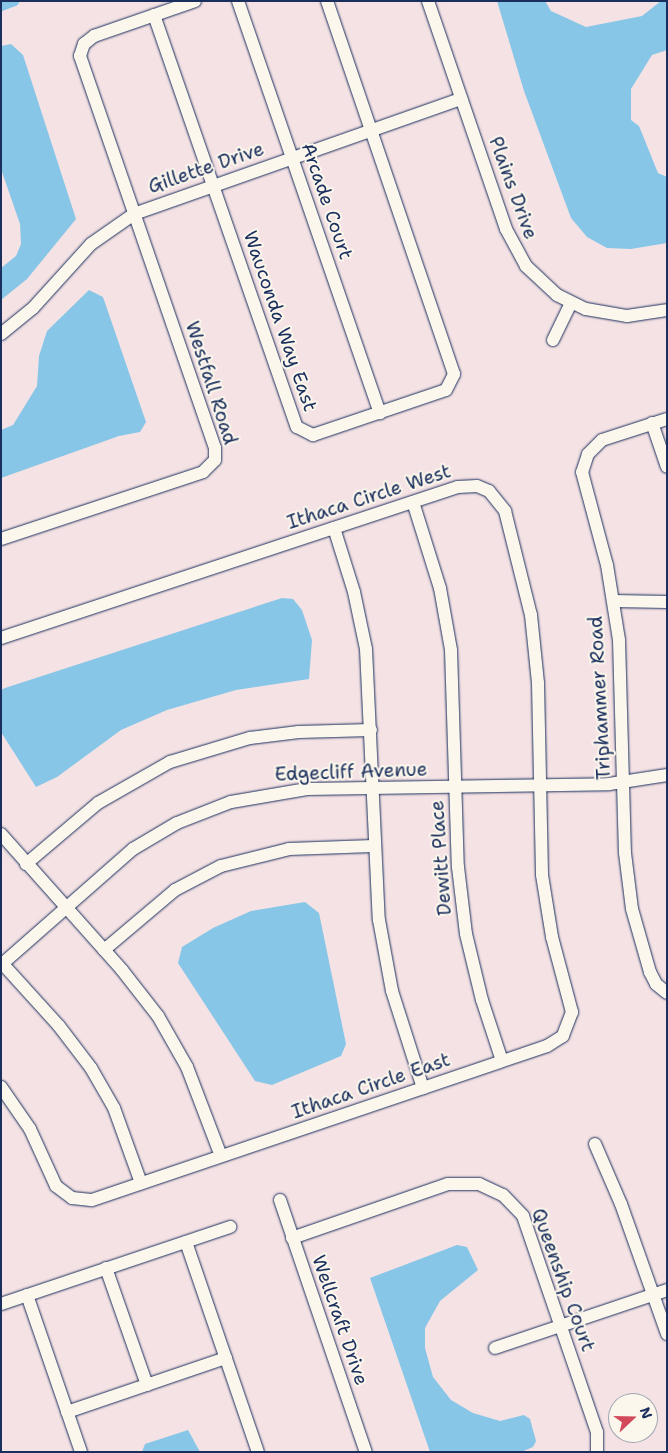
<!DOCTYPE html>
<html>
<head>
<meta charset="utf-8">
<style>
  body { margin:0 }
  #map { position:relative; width:668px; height:1453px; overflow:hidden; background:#f4e2e4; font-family:"Shantell Sans",sans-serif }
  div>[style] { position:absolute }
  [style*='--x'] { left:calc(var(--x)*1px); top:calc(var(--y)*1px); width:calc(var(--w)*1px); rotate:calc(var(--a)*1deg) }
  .water>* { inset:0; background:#88c6e8 }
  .canal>* { height:9px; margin:-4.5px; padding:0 4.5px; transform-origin:4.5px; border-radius:4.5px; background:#88c6e8 }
  .roads { filter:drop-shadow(0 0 1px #1b2f5e) drop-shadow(0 0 1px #1b2f5e) }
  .minor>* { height:12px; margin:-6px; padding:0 6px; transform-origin:6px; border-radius:6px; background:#fbf7ec }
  span { translate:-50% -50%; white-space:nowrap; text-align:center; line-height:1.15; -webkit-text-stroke:4px #fbf7ec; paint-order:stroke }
  .street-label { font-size:19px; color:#1b2f5e }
  .frame { position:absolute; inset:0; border:2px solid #1b2f5e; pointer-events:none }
  .north { position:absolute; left:608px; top:1393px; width:50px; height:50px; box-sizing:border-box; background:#fbf7ec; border:1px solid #a1a7b3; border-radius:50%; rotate:69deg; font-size:14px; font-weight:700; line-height:20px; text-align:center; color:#1b2f5e }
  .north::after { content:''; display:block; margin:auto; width:18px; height:22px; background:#d1495b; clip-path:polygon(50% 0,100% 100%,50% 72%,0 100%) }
</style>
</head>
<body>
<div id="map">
  <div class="water">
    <div style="clip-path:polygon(497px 1px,545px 1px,551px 11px,586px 27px,642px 16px,661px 1px,667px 1px,667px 50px,652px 55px,631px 89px,631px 120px,639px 126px,658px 173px,667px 177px,667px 243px,631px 249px,607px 248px,587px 237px,571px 218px,524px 91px)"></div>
    <div style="clip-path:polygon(11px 44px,23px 55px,76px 219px,27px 279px,1px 300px,1px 268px,16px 256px,21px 244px,20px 224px,1px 169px,1px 46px)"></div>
    <div style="clip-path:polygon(89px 290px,103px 297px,146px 422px,140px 432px,119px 436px,1px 478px,1px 430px,13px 425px,37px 386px,39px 356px,47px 331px)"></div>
    <div style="clip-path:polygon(282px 598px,293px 599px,302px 610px,312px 640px,309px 679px,236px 690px,167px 710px,121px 730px,57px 777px,36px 787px,1px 732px,1px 690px,5px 688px)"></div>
    <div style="clip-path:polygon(305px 902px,319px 913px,346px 1044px,341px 1056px,272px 1085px,255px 1081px,178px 963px,182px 947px,213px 928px,251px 911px)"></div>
    <div style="clip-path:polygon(457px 1245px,467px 1247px,478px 1270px,440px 1301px,425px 1328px,425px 1348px,433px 1377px,451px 1400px,473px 1413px,500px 1421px,524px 1415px,530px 1419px,536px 1441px,533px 1447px,521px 1452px,430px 1452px,370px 1278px)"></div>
    <div style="clip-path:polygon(188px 1430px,200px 1452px,142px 1452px,145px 1444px)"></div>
  </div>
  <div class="canal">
    <div style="--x:1;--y:6;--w:14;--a:-21"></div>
  </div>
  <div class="roads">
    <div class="minor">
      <div style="--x:238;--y:1;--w:436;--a:71"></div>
      <div style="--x:428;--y:1;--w:241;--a:71.1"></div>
      <div style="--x:506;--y:229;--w:42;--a:61.6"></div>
      <div style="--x:526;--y:266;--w:42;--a:43.1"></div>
      <div style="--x:557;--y:295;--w:32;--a:26"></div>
      <div style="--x:586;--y:309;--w:42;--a:9.7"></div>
      <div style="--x:627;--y:316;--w:40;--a:-8.5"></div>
      <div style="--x:154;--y:15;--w:436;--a:70.9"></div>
      <div style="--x:297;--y:427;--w:18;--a:27"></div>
      <div style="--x:313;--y:435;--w:140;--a:-18.7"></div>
      <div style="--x:446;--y:390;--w:18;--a:-63"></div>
      <div style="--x:454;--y:374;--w:394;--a:-108.8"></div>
      <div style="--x:1;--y:334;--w:41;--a:-39.1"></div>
      <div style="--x:33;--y:308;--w:86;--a:-47.8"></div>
      <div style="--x:91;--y:244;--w:52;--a:-34.9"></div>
      <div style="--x:134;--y:214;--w:347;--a:-19.4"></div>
      <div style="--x:553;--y:340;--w:41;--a:-64.1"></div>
      <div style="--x:667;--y:419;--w:68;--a:162.1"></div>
      <div style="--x:602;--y:440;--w:20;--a:135"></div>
      <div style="--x:588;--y:454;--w:19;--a:108"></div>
      <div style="--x:582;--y:472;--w:96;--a:75"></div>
      <div style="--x:607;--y:565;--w:76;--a:80.9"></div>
      <div style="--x:619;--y:640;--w:213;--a:88.4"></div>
      <div style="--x:625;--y:853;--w:56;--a:82.9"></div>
      <div style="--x:632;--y:909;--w:66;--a:74.1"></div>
      <div style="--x:650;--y:972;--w:13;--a:63"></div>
      <div style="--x:656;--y:984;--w:14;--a:39"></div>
      <div style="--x:652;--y:423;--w:46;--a:71.2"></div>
      <div style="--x:413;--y:502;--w:90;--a:72.6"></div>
      <div style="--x:440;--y:588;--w:63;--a:79.9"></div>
      <div style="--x:451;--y:650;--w:217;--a:88.2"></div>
      <div style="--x:458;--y:867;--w:67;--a:83.2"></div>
      <div style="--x:466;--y:934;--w:68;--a:76.4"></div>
      <div style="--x:482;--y:1000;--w:64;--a:71.8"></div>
      <div style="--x:334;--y:528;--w:67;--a:72.6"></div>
      <div style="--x:354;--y:592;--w:58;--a:78.1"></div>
      <div style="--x:366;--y:649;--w:271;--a:87.3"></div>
      <div style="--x:379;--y:920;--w:72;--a:79.6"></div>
      <div style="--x:392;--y:991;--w:102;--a:72.3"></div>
      <div style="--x:1;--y:539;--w:213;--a:-18.3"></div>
      <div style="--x:203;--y:472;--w:17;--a:-45"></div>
      <div style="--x:215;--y:460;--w:12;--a:-90"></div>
      <div style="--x:215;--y:448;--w:415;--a:-109"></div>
      <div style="--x:80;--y:56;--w:13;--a:-72"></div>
      <div style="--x:84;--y:44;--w:13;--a:-39"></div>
      <div style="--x:94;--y:36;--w:107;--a:-19.1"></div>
      <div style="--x:614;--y:601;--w:53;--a:1.1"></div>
      <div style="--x:1;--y:638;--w:481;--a:-18.3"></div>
      <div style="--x:458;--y:487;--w:19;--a:-3"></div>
      <div style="--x:477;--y:486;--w:13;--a:23"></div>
      <div style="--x:489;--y:491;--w:26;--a:51"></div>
      <div style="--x:505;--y:511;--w:107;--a:76"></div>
      <div style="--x:531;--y:615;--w:68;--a:84.1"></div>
      <div style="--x:538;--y:683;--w:192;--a:88.8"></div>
      <div style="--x:542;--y:875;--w:63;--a:80.8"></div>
      <div style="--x:552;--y:937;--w:78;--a:75.1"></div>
      <div style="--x:572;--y:1012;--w:26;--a:111"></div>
      <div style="--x:563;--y:1036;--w:19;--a:148"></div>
      <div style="--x:547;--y:1046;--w:481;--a:161.3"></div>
      <div style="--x:91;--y:1200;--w:19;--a:-174"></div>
      <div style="--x:72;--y:1198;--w:20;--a:-143"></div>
      <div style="--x:56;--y:1186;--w:63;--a:-114.5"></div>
      <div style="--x:30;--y:1129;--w:51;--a:-124.6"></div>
      <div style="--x:1;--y:834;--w:182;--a:48.3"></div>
      <div style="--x:122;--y:970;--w:58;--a:52"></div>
      <div style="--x:158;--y:1016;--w:59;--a:60.4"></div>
      <div style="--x:187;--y:1067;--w:95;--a:69.1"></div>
      <div style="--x:26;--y:864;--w:94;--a:-40.3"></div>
      <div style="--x:98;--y:803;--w:83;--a:-29.7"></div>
      <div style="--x:170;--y:762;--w:84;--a:-16.7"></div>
      <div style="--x:250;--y:738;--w:49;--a:-7"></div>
      <div style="--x:299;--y:732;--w:72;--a:-1.6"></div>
      <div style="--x:104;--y:950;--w:93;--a:-40.2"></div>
      <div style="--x:175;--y:890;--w:52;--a:-27.6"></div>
      <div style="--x:221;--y:866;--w:70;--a:-14"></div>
      <div style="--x:289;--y:849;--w:84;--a:-2"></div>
      <div style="--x:1;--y:962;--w:86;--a:47.8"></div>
      <div style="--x:59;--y:1026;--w:53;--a:52.7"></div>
      <div style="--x:91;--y:1068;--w:46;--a:60.1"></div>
      <div style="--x:114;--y:1108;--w:80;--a:70.2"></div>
      <div style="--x:1;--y:965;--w:176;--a:-41.3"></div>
      <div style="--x:133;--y:849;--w:51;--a:-30.6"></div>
      <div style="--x:177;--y:823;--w:58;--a:-21.3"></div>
      <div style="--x:231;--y:802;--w:77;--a:-9.7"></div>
      <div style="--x:307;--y:789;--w:302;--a:-0.9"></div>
      <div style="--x:609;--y:784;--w:59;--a:-8.8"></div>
      <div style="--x:595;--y:1144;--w:65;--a:66.6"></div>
      <div style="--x:621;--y:1204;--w:138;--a:70.5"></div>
      <div style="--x:280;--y:1200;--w:266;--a:71.2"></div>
      <div style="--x:292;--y:1238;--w:165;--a:-19.1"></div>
      <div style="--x:448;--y:1184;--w:31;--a:0"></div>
      <div style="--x:479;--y:1184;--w:26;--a:25"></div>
      <div style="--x:503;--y:1195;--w:29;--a:46"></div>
      <div style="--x:523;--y:1216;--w:228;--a:71.1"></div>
      <div style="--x:597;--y:1432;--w:20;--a:90"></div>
      <div style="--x:186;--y:1242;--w:222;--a:71.1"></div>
      <div style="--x:106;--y:1268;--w:124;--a:70.7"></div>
      <div style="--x:27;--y:1295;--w:166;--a:71"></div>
      <div style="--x:1;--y:1304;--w:242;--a:-18.6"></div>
      <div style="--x:495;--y:1348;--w:182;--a:-18.6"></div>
      <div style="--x:67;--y:1412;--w:168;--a:-18.8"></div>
    </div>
  </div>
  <div class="street-label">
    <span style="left:206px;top:168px;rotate:-19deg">Gillette Drive</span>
    <span style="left:513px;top:188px;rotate:70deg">Plains Drive</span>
    <span style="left:327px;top:201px;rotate:71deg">Arcade Court</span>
    <span style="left:280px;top:321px;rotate:71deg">Wauconda Way East</span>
    <span style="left:211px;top:383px;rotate:72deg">Westfall Road</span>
    <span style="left:369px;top:497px;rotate:-18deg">Ithaca Circle West</span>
    <span style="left:600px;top:698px;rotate:-93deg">Triphammer Road</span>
    <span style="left:351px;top:772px;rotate:-2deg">Edgecliff Avenue</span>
    <span style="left:441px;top:858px;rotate:-94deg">Dewitt Place</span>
    <span style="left:371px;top:1086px;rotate:-19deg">Ithaca Circle East</span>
    <span style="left:563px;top:1280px;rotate:70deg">Queenship Court</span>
    <span style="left:340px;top:1320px;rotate:71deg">Wellcraft Drive</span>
  </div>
  <div class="frame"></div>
  <div class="north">N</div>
</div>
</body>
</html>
